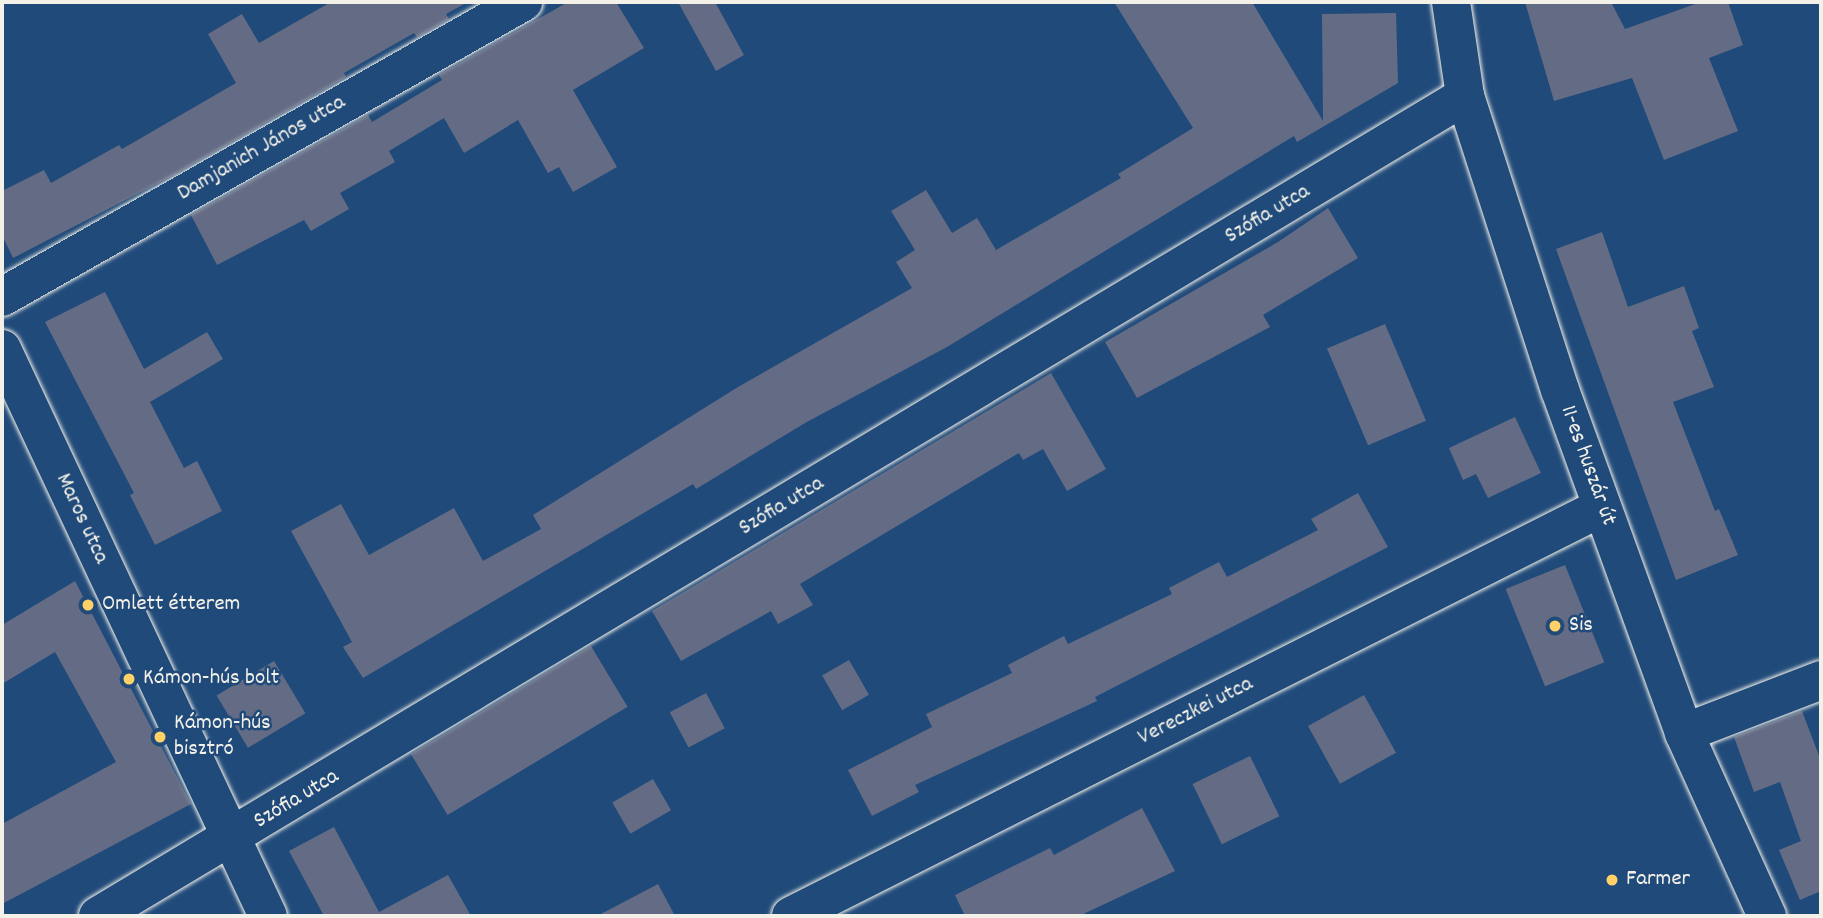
<!DOCTYPE html>
<html>
<head>
<meta charset="utf-8">
<style>
  body { margin:0 }
  #map { position:relative; width:1823px; height:918px; overflow:hidden; background:#1f4a7a; font-family:Dekko,sans-serif }
  div>[style] { position:absolute }
  [style*='--x'] { left:calc(var(--x)*1px); top:calc(var(--y)*1px); width:calc(var(--w)*1px); rotate:calc(var(--a)*1deg) }
  .building>* { inset:0; background:#646c85; transform-origin:0 0 }
  .roads { filter:drop-shadow(0 0 2px #f4f1e8) drop-shadow(0 0 2px #f4f1e8) }
  .street>* { height:38px; margin:-19px; padding:0 19px; transform-origin:19px; border-radius:19px; background:#1f4a7a }
  .secondary>* { height:38px; margin:-19px; padding:0 19px; transform-origin:19px; border-radius:19px; background:#1f4a7a }
  .dots>* { width:19px; height:19px; translate:-50% -50%; box-sizing:border-box; border:4px solid #1f4a7a; border-radius:50% }
  span { translate:-50% -50%; white-space:nowrap; text-align:center; line-height:1.15; -webkit-text-stroke:5px #1f4a7a; paint-order:stroke }
  .street-label { font-size:23px; color:#f4f1e8 }
  .poi-label { font-size:23px; color:#f4f1e8 }
  .left { translate:0 -50%; text-align:left }
  .frame { position:absolute; inset:0; border:4px solid #f4f1e8; pointer-events:none }
</style>
</head>
<body>
<div id="map">
  <div class="building">
    <div style="clip-path:polygon(331px 2px,468px 2px,446px 14px,449px 19px,417px 37px,414px 33px,344px 73px,346px 77px,170px 177px,13px 258px,2px 235px,2px 191px,44px 170px,51px 183px,119px 145px,122px 149px,236px 83px,208px 34px,242px 14px,259px 43px)"></div>
    <div style="clip-path:polygon(568px 2px,616px 2px,644px 48px,573px 90px,617px 167px,573px 192px,559px 167px,548px 173px,518px 120px,464px 153px,444px 118px,389px 151px,395px 162px,340px 193px,349px 209px,311px 231px,304px 220px,217px 265px,191px 215px,368px 115px,372px 122px,442px 80px,439px 75px)"></div>
    <div style="clip-path:polygon(678px 2px,715px 2px,744px 55px,716px 71px)"></div>
    <div style="clip-path:polygon(1114px 2px,1252px 2px,1323px 121px,1322px 14px,1396px 13px,1398px 83px,1297px 142px,1294px 136px,947px 347px,805px 423px,696px 489px,693px 484px,363px 678px,343px 647px,352px 642px,291px 531px,341px 504px,369px 555px,454px 508px,483px 561px,541px 529px,533px 515px,738px 387px,912px 288px,896px 262px,915px 250px,891px 211px,926px 190px,952px 233px,977px 218px,996px 250px,1121px 178px,1118px 174px,1193px 128px)"></div>
    <div style="clip-path:polygon(1525px 2px,1611px 2px,1625px 29px,1701px 2px,1728px 2px,1743px 45px,1709px 58px,1738px 131px,1664px 160px,1632px 78px,1554px 101px)"></div>
    <div style="clip-path:polygon(1328px 208px,1358px 258px,1263px 315px,1270px 327px,1137px 398px,1105px 342px,1278px 242px)"></div>
    <div style="clip-path:polygon(1602px 232px,1628px 307px,1684px 286px,1699px 328px,1692px 331px,1714px 387px,1673px 402px,1715px 511px,1719px 509px,1738px 555px,1676px 580px,1556px 249px)"></div>
    <div style="clip-path:polygon(105px 292px,144px 369px,207px 332px,223px 359px,150px 402px,184px 468px,197px 461px,222px 511px,155px 545px,130px 495px,134px 493px,45px 322px)"></div>
    <div style="left:1385px;top:324px;width:105px;height:63px;rotate:67deg"></div>
    <div style="clip-path:polygon(1051px 373px,1106px 469px,1067px 491px,1043px 449px,1023px 460px,1019px 453px,800px 584px,813px 605px,778px 624px,771px 611px,681px 661px,652px 611px)"></div>
    <div style="clip-path:polygon(1515px 417px,1541px 473px,1488px 498px,1476px 474px,1463px 480px,1449px 448px)"></div>
    <div style="clip-path:polygon(1358px 493px,1388px 547px,1095px 697px,1097px 701px,915px 785px,919px 792px,872px 816px,848px 770px,932px 727px,926px 714px,1012px 673px,1008px 665px,1064px 636px,1068px 644px,1172px 594px,1169px 588px,1219px 562px,1227px 577px,1318px 530px,1311px 519px)"></div>
    <div style="left:1565px;top:565px;width:105px;height:64px;rotate:68deg"></div>
    <div style="clip-path:polygon(75px 581px,191px 804px,2px 904px,2px 824px,116px 762px,55px 652px,2px 684px,2px 625px)"></div>
    <div style="left:591px;top:646px;width:71px;height:210px;rotate:59deg"></div>
    <div style="left:849px;top:660px;width:40px;height:31px;rotate:60deg"></div>
    <div style="left:274px;top:661px;width:61px;height:67px;rotate:59deg"></div>
    <div style="left:706px;top:693px;width:40px;height:41px;rotate:62deg"></div>
    <div style="left:1364px;top:695px;width:66px;height:64px;rotate:61deg"></div>
    <div style="clip-path:polygon(1802px 711px,1821px 761px,1821px 891px,1800px 900px,1779px 850px,1801px 841px,1780px 782px,1754px 792px,1734px 737px)"></div>
    <div style="left:1250px;top:756px;width:67px;height:64px;rotate:64deg"></div>
    <div style="left:653px;top:779px;width:36px;height:47px;rotate:60deg"></div>
    <div style="clip-path:polygon(1142px 808px,1175px 871px,1079px 916px,965px 916px,955px 895px,1050px 848px,1054px 855px)"></div>
    <div style="clip-path:polygon(334px 827px,379px 912px,448px 875px,471px 916px,324px 916px,289px 851px)"></div>
    <div style="clip-path:polygon(658px 884px,675px 916px,597px 916px)"></div>
  </div>
  <div class="roads">
    <div class="street">
      <div style="--x:2;--y:297;--w:599;--a:-29.52"></div>
      <div style="--x:2;--y:349;--w:626;--a:64.87"></div>
      <div style="--x:1684;--y:733;--w:147;--a:-21.1"></div>
      <div style="--x:98;--y:916;--w:1594;--a:-30.96"></div>
      <div style="--x:791;--y:916;--w:908;--a:-26.76"></div>
    </div>
    <div class="secondary">
      <div style="--x:1451;--y:2;--w:95;--a:81.5"></div>
      <div style="--x:1465;--y:96;--w:309;--a:72.1"></div>
      <div style="--x:1560;--y:390;--w:365;--a:70.1"></div>
      <div style="--x:1684;--y:733;--w:201;--a:65.6"></div>
    </div>
  </div>
  <div class="dots">
    <div style="left:88px;top:605px;background:#ffd166"></div>
    <div style="left:1555px;top:626px;background:#ffd166"></div>
    <div style="left:129px;top:679px;background:#ffd166"></div>
    <div style="left:160px;top:737px;background:#ffd166"></div>
    <div style="left:1612px;top:880px;background:#ffd166"></div>
  </div>
  <div class="street-label">
    <span style="left:262px;top:149px;rotate:-30deg">Damjanich János utca</span>
    <span style="left:1268px;top:215px;rotate:-31deg">Szófia utca</span>
    <span style="left:1587px;top:466px;rotate:70deg">11-es huszár út</span>
    <span style="left:782px;top:507px;rotate:-31deg">Szófia utca</span>
    <span style="left:81px;top:519px;rotate:65deg">Maros utca</span>
    <span style="left:1196px;top:712px;rotate:-27deg">Vereczkei utca</span>
    <span style="left:297px;top:800px;rotate:-31deg">Szófia utca</span>
  </div>
  <div class="poi-label">
    <span class="left" style="left:102px;top:605px">Omlett étterem</span>
    <span class="left" style="left:1569px;top:626px">Sis</span>
    <span class="left" style="left:143px;top:679px">Kámon-hús bolt</span>
    <span class="left" style="left:174px;top:737px">Kámon-hús<br>bisztró</span>
    <span class="left" style="left:1626px;top:880px">Farmer</span>
  </div>
  <div class="frame"></div>
</div>
</body>
</html>
